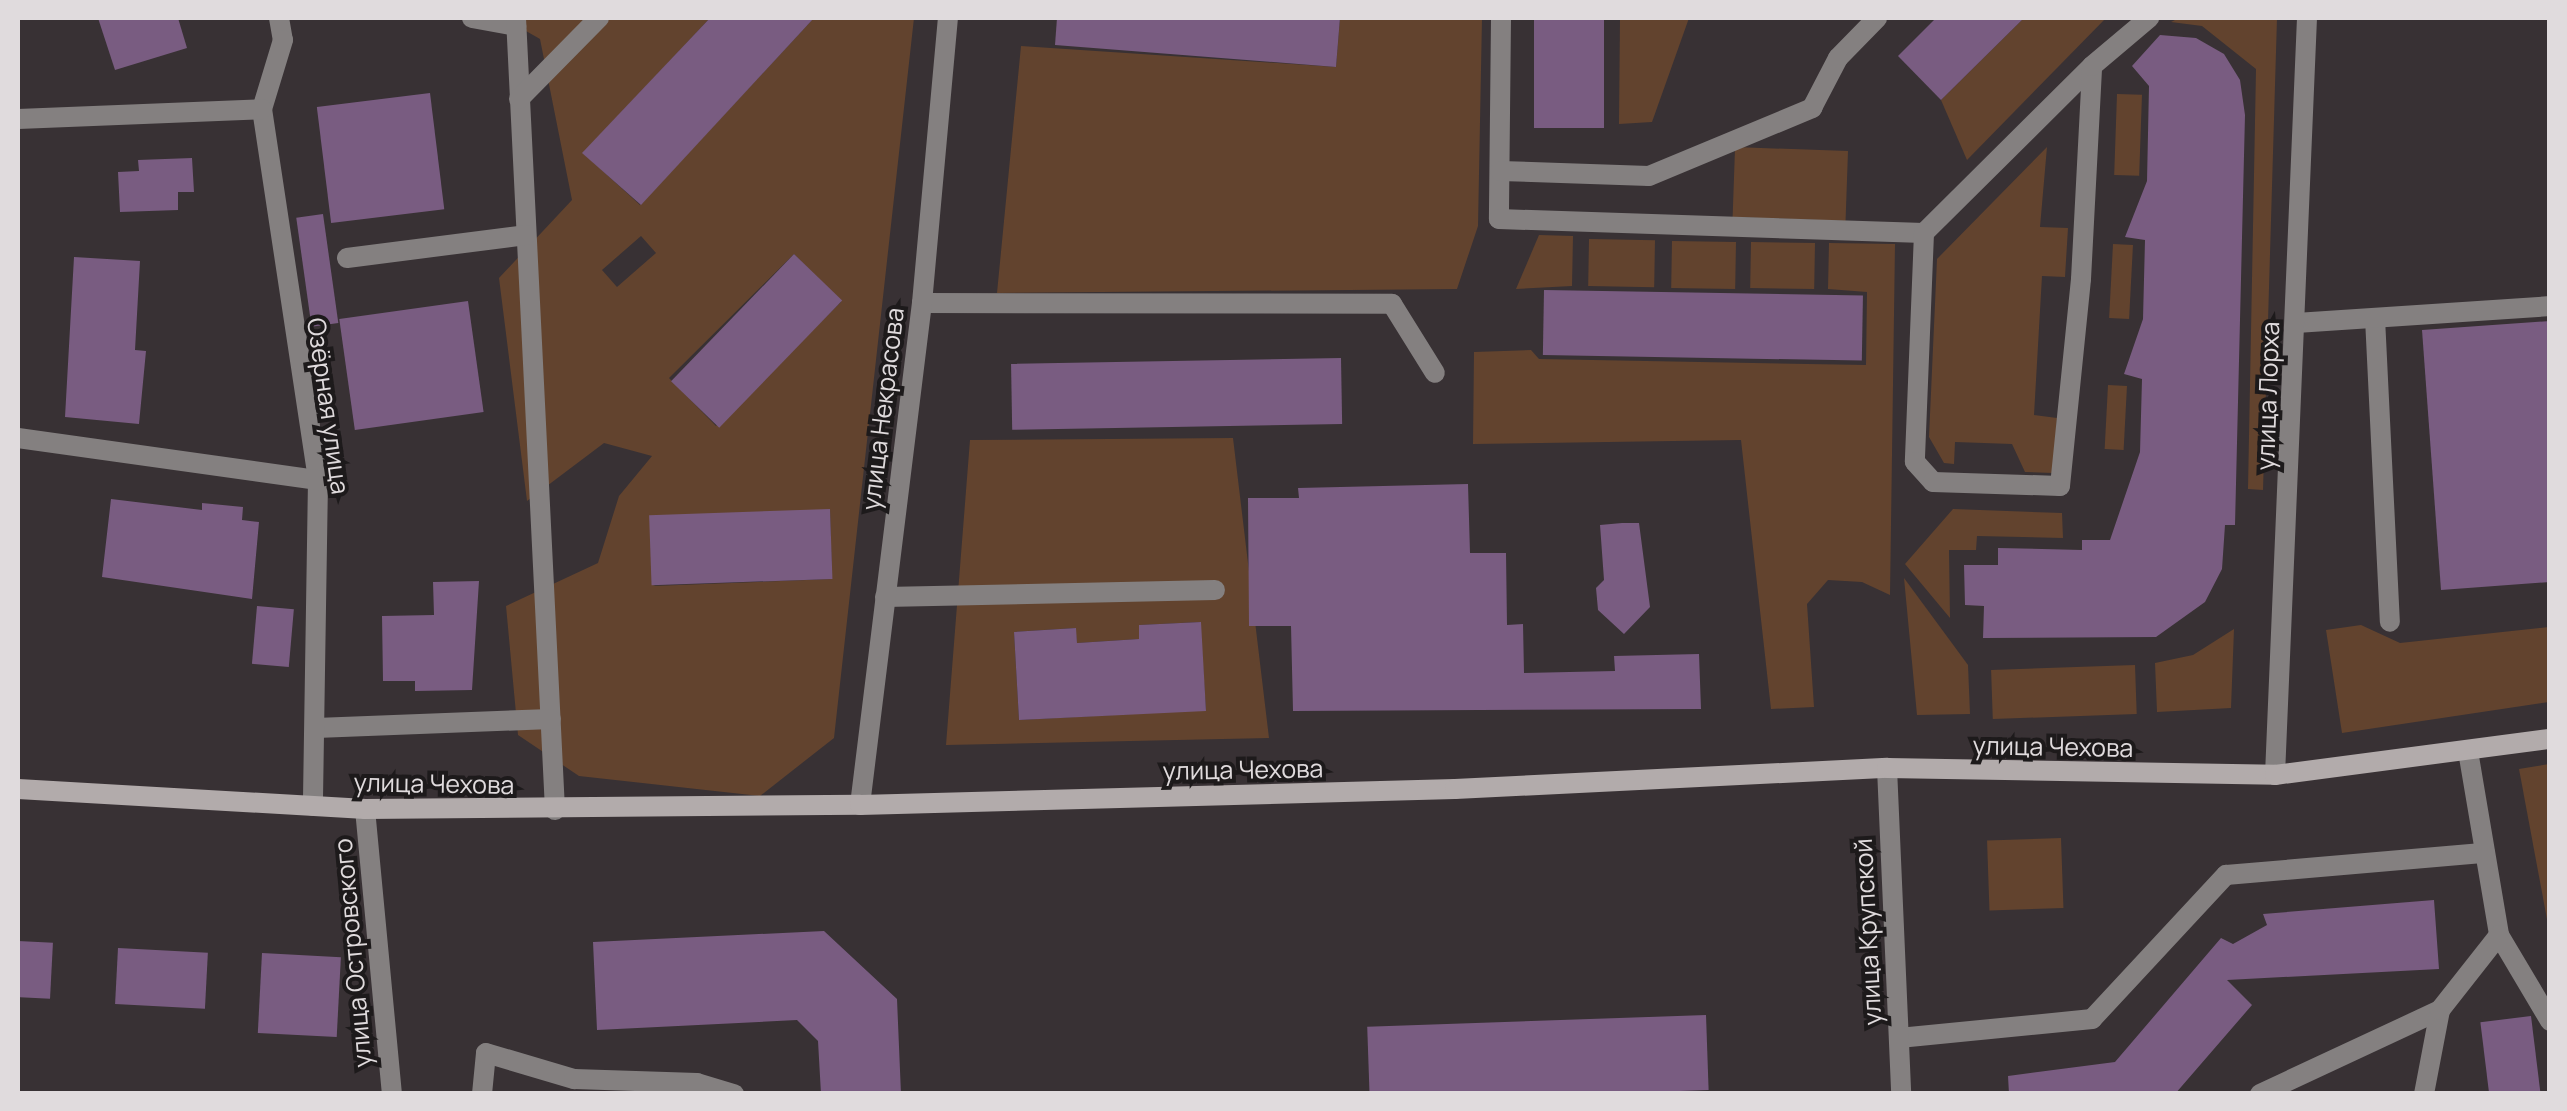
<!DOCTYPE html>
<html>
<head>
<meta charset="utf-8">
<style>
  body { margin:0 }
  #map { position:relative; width:2567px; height:1111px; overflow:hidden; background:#383134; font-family:Manrope,sans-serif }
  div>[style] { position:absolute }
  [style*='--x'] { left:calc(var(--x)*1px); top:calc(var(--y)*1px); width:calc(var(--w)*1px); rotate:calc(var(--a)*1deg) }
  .green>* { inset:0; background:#62432e; transform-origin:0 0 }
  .building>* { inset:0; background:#795c81; transform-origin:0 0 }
  .service>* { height:20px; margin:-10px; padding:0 10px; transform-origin:10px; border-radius:10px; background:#848080 }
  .minor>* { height:20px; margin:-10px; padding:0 10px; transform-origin:10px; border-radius:10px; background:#848080 }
  .secondary>* { height:20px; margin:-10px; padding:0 10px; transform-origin:10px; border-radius:10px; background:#b2abab }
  span { translate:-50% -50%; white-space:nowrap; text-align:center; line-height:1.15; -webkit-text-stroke:8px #1d1a1b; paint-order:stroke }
  .street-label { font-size:25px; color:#e0dbdd }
  .frame { position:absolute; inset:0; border:20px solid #e0dbdd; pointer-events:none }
</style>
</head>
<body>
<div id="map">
  <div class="green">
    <div style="clip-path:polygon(evenodd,503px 18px,710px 18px,583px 153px,640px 205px,814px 18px,914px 18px,834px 738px,760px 796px,579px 776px,518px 735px,506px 606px,598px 563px,619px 496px,652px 456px,604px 443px,527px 501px,499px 278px,572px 200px,540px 39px,503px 18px,641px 236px,656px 253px,617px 287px,602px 270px,641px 236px,503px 18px,794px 254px,841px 302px,716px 426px,669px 378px,794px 254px,503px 18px,830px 509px,832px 579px,653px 586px,830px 509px)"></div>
    <div style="clip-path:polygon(1482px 18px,1478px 226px,1457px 289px,997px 293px,1021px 46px,1336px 67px,1340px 19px)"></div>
    <div style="clip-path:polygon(1620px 18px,1689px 18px,1652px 122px,1619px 124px)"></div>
    <div style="clip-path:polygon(2024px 18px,2106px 18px,1967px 160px,1941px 100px)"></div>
    <div style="clip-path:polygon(2179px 18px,2277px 18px,2263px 490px,2248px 489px,2256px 69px,2202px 26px,2171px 22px)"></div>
    <div style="left:2117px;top:94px;width:25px;height:81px;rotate:2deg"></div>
    <div style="clip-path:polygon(2047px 147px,2040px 227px,2068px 228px,2065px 277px,2042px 276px,2034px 415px,2057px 418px,2053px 473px,2025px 472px,2012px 444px,1955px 442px,1954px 464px,1944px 463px,1929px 437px,1937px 259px)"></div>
    <div style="left:1848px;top:151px;width:70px;height:113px;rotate:92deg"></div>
    <div style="clip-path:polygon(1539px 235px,1573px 236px,1572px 286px,1516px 289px)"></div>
    <div style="left:1589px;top:239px;width:66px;height:47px;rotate:1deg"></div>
    <div style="left:1672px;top:241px;width:64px;height:47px;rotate:1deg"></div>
    <div style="left:1751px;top:242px;width:64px;height:46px;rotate:1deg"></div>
    <div style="clip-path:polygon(1829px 243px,1895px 244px,1890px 595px,1862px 582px,1828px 580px,1807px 604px,1814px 707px,1771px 709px,1741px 440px,1473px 444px,1474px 352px,1531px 350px,1539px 359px,1866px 365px,1867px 292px,1828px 289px)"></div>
    <div style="left:2113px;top:244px;width:20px;height:74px;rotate:3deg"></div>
    <div style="left:2108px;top:385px;width:19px;height:64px;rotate:3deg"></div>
    <div style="clip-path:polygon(evenodd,1233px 438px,1269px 738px,946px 745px,970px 440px,1233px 438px,1200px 622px,1206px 710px,1019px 720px,1014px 632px,1075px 628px,1077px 643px,1139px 639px,1139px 625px,1200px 622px)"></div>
    <div style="clip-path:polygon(1953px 509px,2062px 513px,2063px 538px,1977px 536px,1976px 550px,1949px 550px,1950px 618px,1905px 564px)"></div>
    <div style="clip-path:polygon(1904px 578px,1968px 665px,1970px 714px,1917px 715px)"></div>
    <div style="clip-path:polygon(2361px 625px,2400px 643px,2549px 627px,2549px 702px,2342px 733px,2326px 630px)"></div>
    <div style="clip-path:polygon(2234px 629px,2231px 708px,2157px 712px,2155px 663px,2193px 655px)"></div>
    <div style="left:2135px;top:665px;width:49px;height:144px;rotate:88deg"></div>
    <div style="clip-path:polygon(2549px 764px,2550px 764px,2549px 930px,2519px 769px)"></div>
    <div style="left:2061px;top:838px;width:70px;height:74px;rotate:88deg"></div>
  </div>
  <div class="building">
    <div style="clip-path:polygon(98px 18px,178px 18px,187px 48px,115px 70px)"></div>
    <div style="clip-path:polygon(710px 18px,814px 18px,641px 205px,582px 153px)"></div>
    <div style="clip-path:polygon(1057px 18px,1340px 18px,1336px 67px,1055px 45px)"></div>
    <div style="left:1534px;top:18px;width:70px;height:110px"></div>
    <div style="clip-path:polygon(1936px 18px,2024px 18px,1941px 100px,1898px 56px)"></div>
    <div style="clip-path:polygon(2160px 35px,2196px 38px,2224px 54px,2240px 80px,2245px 115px,2235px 525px,2225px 525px,2222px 569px,2205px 602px,2156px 637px,1983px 638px,1984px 606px,1965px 605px,1964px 565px,1998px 565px,1998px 548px,2082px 550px,2082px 540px,2110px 540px,2140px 452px,2142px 379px,2124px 374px,2143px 319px,2145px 240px,2125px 237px,2147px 181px,2149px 86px,2132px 66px)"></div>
    <div style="left:430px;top:93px;width:117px;height:114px;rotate:83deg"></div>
    <div style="clip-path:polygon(192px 158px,194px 192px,178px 192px,178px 210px,120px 212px,118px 172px,139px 171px,138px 160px)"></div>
    <div style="left:323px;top:214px;width:110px;height:27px;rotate:82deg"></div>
    <div style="left:794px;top:254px;width:67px;height:177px;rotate:44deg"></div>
    <div style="clip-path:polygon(74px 257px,140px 261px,135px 350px,146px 351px,139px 424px,65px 417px)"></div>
    <div style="left:1544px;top:290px;width:319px;height:65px;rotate:1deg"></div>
    <div style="left:468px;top:301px;width:112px;height:130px;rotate:82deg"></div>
    <div style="clip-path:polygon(2550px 321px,2550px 582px,2441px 590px,2422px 330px)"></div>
    <div style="left:1341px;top:358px;width:66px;height:330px;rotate:89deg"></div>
    <div style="clip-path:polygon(1468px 484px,1470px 553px,1506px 553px,1507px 625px,1523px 624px,1524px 673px,1615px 671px,1614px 656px,1699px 654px,1701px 709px,1293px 711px,1291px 626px,1249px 626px,1248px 498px,1299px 498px,1298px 488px)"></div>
    <div style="clip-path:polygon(111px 499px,202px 510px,202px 503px,243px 507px,242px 520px,259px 522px,252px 599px,102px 577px)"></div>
    <div style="left:830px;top:509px;width:70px;height:181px;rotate:88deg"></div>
    <div style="clip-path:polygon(1622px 523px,1639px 523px,1650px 607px,1624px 634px,1598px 610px,1596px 588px,1604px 580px,1600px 525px)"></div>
    <div style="clip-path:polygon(479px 581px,472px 690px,415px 691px,415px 681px,383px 681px,382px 616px,434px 615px,433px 582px)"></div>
    <div style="left:257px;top:606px;width:37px;height:58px;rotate:5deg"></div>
    <div style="clip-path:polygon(1201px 622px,1206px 711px,1019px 720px,1014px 632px,1076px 628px,1077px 643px,1139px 639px,1139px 625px)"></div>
    <div style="clip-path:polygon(2434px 900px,2439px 969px,2227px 980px,2252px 1005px,2175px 1094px,2009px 1094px,2008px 1076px,2115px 1062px,2221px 938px,2233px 944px,2267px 925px,2263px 914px)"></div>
    <div style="clip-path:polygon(824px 931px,897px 999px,901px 1094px,821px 1094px,818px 1041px,797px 1020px,597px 1030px,593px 942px)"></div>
    <div style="left:18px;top:941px;width:35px;height:56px;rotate:3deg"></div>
    <div style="left:118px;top:948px;width:90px;height:56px;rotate:3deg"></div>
    <div style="left:262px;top:953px;width:79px;height:80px;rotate:3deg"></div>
    <div style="left:1706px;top:1015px;width:75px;height:339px;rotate:88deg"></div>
    <div style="left:2531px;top:1016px;width:77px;height:51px;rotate:83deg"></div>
  </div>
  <div class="service">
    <div style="--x:472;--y:18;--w:45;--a:10.3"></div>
    <div style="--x:516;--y:18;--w:793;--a:87.18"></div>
    <div style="--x:1501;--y:18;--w:201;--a:90.6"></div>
    <div style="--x:1499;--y:219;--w:425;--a:1.9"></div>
    <div style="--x:2092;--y:66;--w:237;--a:135.2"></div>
    <div style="--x:1924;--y:233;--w:229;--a:92.3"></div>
    <div style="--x:1915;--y:462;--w:27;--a:48"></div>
    <div style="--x:1933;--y:482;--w:127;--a:1.8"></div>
    <div style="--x:2060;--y:486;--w:208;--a:-84.2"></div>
    <div style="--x:2081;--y:279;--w:213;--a:-87"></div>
    <div style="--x:2092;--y:66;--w:75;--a:-40.1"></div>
    <div style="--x:519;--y:99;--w:114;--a:-45.4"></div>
    <div style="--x:1500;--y:171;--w:149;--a:1.9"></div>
    <div style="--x:1649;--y:176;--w:177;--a:-22.6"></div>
    <div style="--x:1812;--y:108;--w:56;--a:-62.5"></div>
    <div style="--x:1838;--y:58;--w:56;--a:-45.7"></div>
    <div style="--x:347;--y:258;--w:180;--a:-7.3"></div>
    <div style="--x:922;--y:303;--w:470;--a:0.1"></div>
    <div style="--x:1392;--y:304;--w:81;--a:58.1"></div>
    <div style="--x:2375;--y:318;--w:304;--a:87.2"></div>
    <div style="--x:2296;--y:323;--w:255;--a:-3.8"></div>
    <div style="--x:885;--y:597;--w:330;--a:-1.2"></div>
    <div style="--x:316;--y:728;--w:235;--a:-2.2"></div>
    <div style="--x:1899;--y:1038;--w:194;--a:-5.6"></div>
    <div style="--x:2092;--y:1019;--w:197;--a:-47.1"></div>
    <div style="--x:2226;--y:875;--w:260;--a:-4.9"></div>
    <div style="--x:482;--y:1094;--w:41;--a:-84.4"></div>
    <div style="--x:486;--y:1053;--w:92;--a:16.5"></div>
    <div style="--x:574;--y:1079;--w:123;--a:1.9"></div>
    <div style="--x:697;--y:1083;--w:39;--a:17"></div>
    <div style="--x:2260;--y:1094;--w:199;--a:-25"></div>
  </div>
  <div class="minor">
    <div style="--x:279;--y:18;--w:22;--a:80"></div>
    <div style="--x:283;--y:40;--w:72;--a:106.9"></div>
    <div style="--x:262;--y:109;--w:375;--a:81.4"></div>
    <div style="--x:318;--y:480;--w:326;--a:90.9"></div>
    <div style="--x:18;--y:119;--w:244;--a:-2.3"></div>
    <div style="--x:18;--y:438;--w:303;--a:8"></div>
    <div style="--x:2468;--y:751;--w:187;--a:80.4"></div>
    <div style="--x:2499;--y:935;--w:100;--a:59.3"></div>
    <div style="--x:1887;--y:768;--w:326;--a:87.5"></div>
    <div style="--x:2275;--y:775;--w:758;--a:-87.58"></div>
    <div style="--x:860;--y:805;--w:506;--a:-82.96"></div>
    <div style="--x:922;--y:303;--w:286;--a:-84.8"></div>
    <div style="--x:365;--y:809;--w:286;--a:84.6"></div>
    <div style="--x:2424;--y:1094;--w:86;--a:-79.2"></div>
    <div style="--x:2440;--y:1010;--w:95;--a:-51.8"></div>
  </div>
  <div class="secondary">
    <div style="--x:18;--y:789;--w:348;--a:3.3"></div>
    <div style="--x:365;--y:809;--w:495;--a:-0.5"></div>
    <div style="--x:860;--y:805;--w:595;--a:-1.54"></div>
    <div style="--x:1455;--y:789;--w:433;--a:-2.8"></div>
    <div style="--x:1887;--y:768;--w:388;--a:1"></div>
    <div style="--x:2275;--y:775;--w:277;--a:-7.5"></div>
  </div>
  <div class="street-label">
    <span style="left:2268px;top:396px;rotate:-88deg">улица Лорха</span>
    <span style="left:328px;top:406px;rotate:82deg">Озёрная улица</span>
    <span style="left:883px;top:409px;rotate:-83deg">улица Некрасова</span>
    <span style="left:2053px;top:747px;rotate:1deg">улица Чехова</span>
    <span style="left:1243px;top:770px;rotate:-1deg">улица Чехова</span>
    <span style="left:434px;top:784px;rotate:1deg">улица Чехова</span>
    <span style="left:1868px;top:932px;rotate:-93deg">улица Крупской</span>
    <span style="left:353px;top:953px;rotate:-95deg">улица Островского</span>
  </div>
  <div class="frame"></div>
</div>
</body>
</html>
